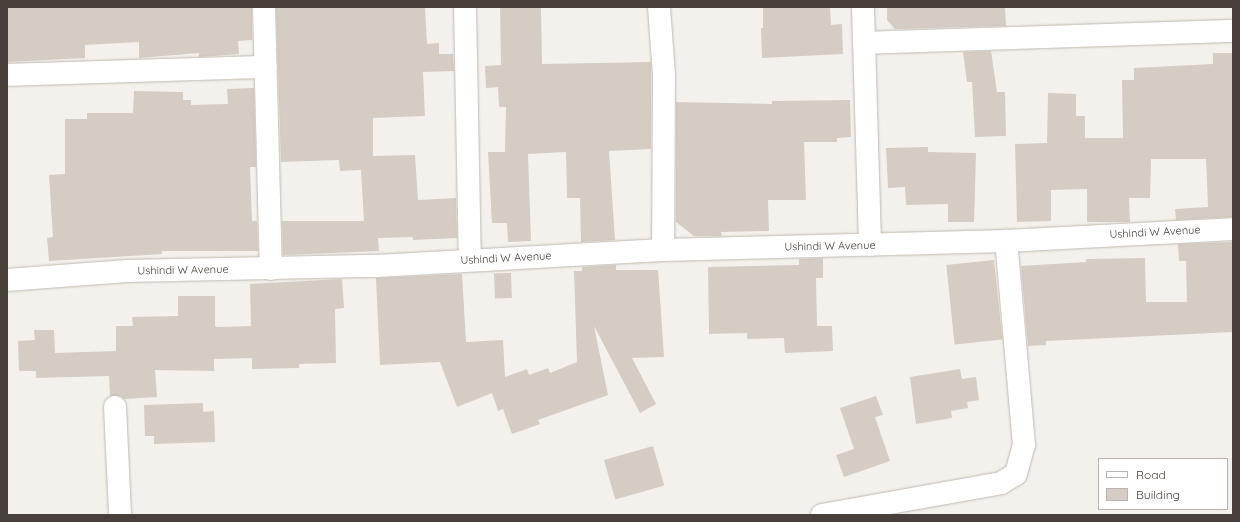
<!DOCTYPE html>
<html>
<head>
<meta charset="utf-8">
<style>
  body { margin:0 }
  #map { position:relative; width:1240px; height:522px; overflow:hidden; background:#f4f1ec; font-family:Quicksand,sans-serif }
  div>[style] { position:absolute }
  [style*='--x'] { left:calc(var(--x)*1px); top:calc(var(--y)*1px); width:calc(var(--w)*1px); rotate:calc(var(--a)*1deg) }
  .building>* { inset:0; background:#d5ccc3; transform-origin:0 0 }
  .roads { filter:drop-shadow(0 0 1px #bfb8b0) drop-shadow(0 0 1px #bfb8b0) }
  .minor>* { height:22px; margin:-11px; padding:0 11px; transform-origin:11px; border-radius:11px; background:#fff }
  span { translate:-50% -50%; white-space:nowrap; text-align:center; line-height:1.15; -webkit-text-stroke:3px #fff; paint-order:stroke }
  .street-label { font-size:11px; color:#48413b }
  .frame { position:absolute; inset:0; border:8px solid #48413b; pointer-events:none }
  .legend { position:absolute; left:1098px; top:458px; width:130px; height:52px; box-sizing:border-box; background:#fff; border:1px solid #b6b3b1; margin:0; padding:5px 7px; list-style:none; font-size:12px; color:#48413b }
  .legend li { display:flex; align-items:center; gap:8px; height:20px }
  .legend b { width:20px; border:1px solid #b6b3b1 }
</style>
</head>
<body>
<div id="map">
  <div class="building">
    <div style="clip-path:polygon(7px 7px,252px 7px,252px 40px,238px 41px,239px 54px,199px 57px,199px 53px,139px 58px,139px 42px,85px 45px,85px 58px,7px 62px)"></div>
    <div style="clip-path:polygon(276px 7px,425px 7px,427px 44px,439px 43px,439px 54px,453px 54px,454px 71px,423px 72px,425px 116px,373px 118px,373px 156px,415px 155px,418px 200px,456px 198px,457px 238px,413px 240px,413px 237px,378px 238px,379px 251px,283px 255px,282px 221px,364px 221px,361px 170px,340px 171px,339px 160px,281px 162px)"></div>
    <div style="clip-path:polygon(500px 7px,541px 7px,542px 64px,651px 62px,651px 149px,609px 151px,615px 240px,581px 242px,580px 198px,567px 198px,566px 152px,528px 154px,531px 241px,508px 242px,507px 223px,492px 223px,488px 152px,505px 152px,506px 107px,499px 107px,498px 87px,486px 88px,485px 66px,501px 65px)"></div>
    <div style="clip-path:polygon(763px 7px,830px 7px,831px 25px,842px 24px,843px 54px,762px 58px,761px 28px,763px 28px)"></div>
    <div style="clip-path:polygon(887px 7px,1005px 7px,1006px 26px,895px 29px,887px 20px)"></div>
    <div style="clip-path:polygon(991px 51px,997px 92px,1005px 92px,1006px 136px,975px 137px,972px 82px,967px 82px,963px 52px)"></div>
    <div style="clip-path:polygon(1213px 53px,1233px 53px,1233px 217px,1176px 220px,1175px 209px,1208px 207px,1206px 159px,1151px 159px,1150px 198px,1129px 198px,1130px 222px,1087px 222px,1087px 189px,1051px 190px,1051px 221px,1017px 222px,1015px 144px,1047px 143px,1048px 93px,1076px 94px,1076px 116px,1085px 116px,1085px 138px,1123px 138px,1122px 80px,1134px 80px,1134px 68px,1213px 64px)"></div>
    <div style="clip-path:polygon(254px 88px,256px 167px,250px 167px,252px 221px,257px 221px,258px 251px,162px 251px,162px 254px,49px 261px,47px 238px,53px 237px,49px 175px,65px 174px,65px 119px,87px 119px,87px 113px,133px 113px,134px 91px,183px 92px,183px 100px,191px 100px,191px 105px,228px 104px,227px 89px)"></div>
    <div style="clip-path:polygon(850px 100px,851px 137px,837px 138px,837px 142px,804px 142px,806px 200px,768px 200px,769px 231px,721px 232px,722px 236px,694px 236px,676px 222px,676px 102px,772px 104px,772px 101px)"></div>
    <div style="clip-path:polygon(928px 147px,928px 152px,976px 153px,974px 222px,948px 222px,948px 204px,906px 205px,905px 187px,888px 188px,886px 148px)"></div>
    <div style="clip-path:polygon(1233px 242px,1233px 332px,1046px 341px,1046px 345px,1028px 346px,1021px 266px,1086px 262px,1086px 259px,1145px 258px,1146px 302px,1187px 302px,1186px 261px,1179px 261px,1178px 244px)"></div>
    <div style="clip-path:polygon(823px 258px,823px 278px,816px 278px,817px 326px,832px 326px,833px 351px,785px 353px,784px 338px,747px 339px,747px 333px,709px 334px,708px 267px,799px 265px,799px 259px)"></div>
    <div style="left:994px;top:260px;width:80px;height:48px;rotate:84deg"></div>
    <div style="clip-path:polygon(616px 265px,616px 270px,658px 270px,664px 357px,632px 358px,656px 404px,640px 413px,594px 326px,608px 395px,538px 420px,540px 424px,512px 434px,503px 409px,498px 411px,492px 393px,457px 407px,440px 362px,380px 365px,376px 278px,462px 274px,466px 342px,503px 340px,505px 377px,527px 369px,529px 375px,548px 368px,550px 373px,577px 362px,574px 271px,582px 271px,582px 267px)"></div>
    <div style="left:511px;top:273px;width:25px;height:17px;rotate:88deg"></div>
    <div style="clip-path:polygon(342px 279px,344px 308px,335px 309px,336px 363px,299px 364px,299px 368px,252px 369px,252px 358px,214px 359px,214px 371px,155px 370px,157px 397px,124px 399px,120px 396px,110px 396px,109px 376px,36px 378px,36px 371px,19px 371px,18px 341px,35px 340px,34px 330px,54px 330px,55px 353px,116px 351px,116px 326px,133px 326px,132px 317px,178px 316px,178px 296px,215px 296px,215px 326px,217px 327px,251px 326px,250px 284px)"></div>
    <div style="clip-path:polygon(960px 369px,962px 379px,976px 377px,979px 400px,967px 402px,968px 408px,951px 411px,952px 418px,916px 424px,910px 377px)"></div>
    <div style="clip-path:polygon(876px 396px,883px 415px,875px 417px,890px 461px,844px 477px,836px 455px,854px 449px,840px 408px)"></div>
    <div style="clip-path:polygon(203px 403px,203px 412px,214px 411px,215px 442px,154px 444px,154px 436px,145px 436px,144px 405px)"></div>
    <div style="left:653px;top:446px;width:41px;height:51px;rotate:74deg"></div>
  </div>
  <div class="roads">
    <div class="minor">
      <div style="--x:264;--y:7;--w:262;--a:88.5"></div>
      <div style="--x:465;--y:7;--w:252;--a:88.9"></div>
      <div style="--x:659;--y:7;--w:68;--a:85.8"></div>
      <div style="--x:664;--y:75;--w:175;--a:90.3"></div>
      <div style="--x:863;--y:7;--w:238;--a:88.3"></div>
      <div style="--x:864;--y:43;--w:369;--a:-1.9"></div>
      <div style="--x:7;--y:75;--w:259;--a:-1.8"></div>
      <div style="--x:7;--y:280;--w:120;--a:-4.3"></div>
      <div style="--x:127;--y:271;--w:249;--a:-1.2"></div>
      <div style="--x:376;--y:266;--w:287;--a:-3.2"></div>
      <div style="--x:663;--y:250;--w:343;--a:-1.5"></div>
      <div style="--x:1006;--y:241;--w:227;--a:-3"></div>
      <div style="--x:115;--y:407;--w:108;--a:87.3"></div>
      <div style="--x:822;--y:515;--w:182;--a:-10.1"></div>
      <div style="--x:1001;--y:483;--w:17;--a:-31"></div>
      <div style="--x:1016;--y:474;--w:30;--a:-75"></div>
      <div style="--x:1024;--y:445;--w:205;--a:-95"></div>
    </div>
  </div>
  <div class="street-label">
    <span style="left:1155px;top:232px;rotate:-3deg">Ushindi W Avenue</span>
    <span style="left:830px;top:246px;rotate:-1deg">Ushindi W Avenue</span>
    <span style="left:506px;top:258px;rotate:-3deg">Ushindi W Avenue</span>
    <span style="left:183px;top:270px;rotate:-1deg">Ushindi W Avenue</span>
  </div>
  <div class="frame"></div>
  <ul class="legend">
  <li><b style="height:5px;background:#fff"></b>Road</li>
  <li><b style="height:11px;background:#d5ccc3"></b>Building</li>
  </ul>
</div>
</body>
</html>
